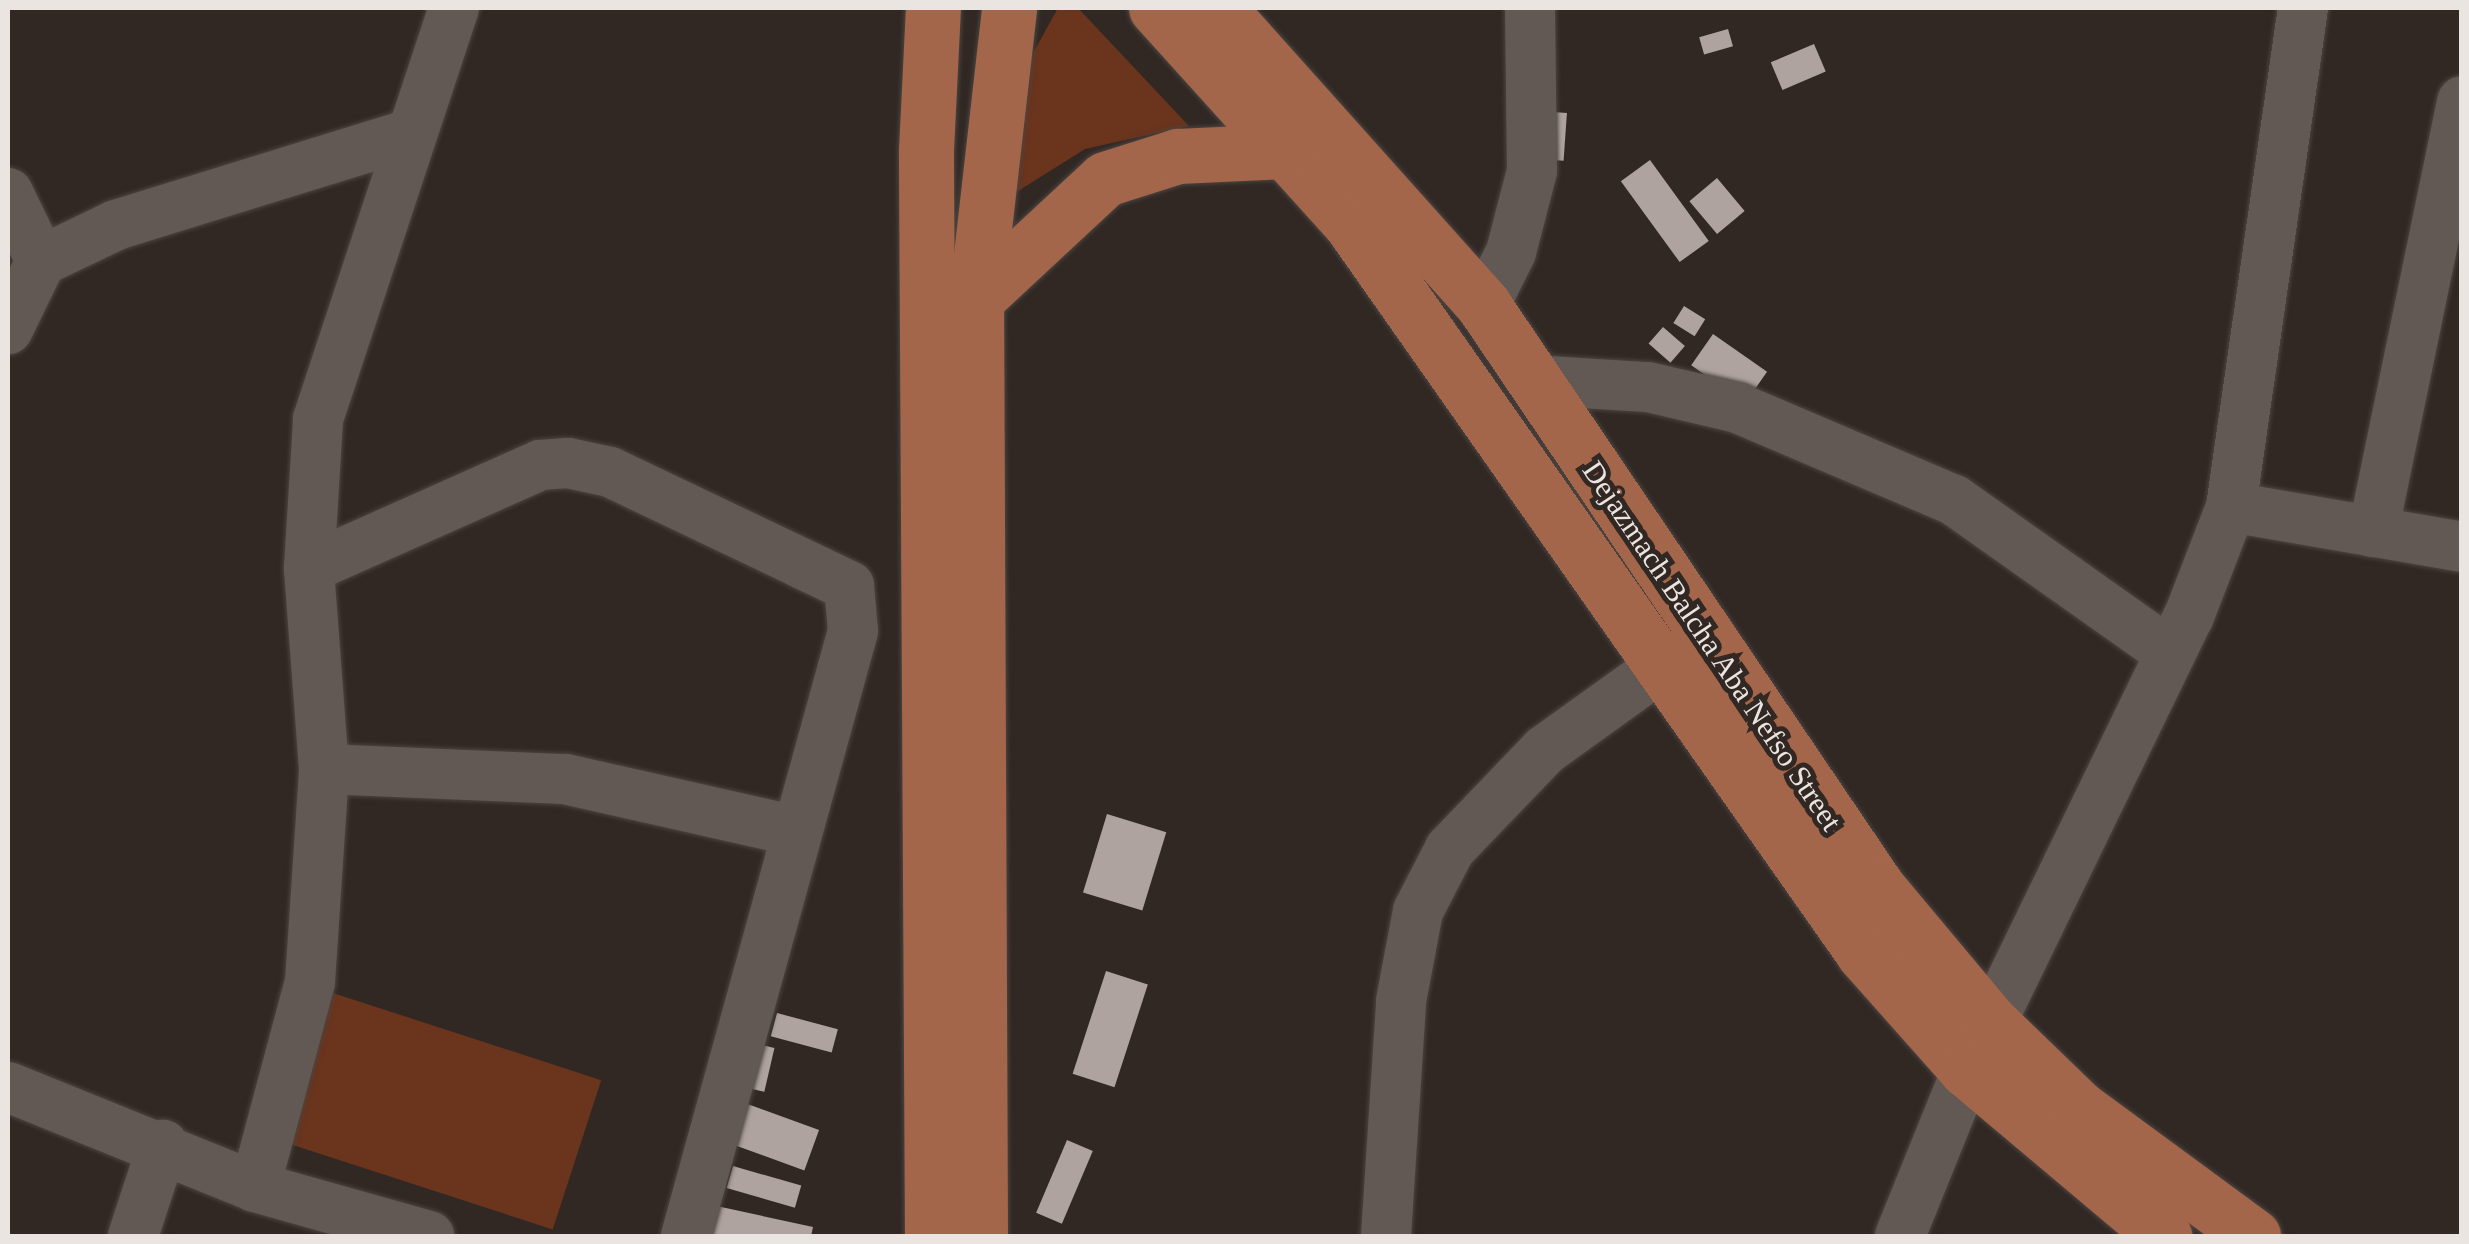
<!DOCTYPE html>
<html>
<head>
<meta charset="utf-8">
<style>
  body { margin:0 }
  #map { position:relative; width:2469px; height:1244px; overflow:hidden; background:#312824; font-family:"Times New Roman",serif }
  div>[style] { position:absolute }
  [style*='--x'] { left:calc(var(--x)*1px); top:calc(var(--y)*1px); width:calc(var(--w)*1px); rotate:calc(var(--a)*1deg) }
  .green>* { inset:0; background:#6a341d; transform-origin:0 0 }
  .building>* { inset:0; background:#afa39f; transform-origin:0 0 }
  .roads { filter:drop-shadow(0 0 2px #4b4440) drop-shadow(0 0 2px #4b4440) }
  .minor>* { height:50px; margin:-25px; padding:0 25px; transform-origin:25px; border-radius:25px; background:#635954 }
  .primary>* { height:55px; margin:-27.5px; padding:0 27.5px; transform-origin:27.5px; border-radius:27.5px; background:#a4664a }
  span { translate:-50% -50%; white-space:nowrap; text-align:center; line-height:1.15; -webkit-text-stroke:10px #312824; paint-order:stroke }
  .street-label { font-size:30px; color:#ebe5e2 }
  .frame { position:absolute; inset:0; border:10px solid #ebe5e2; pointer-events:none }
</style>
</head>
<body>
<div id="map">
  <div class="green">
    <div style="clip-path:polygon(1058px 8px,1078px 8px,1189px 126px,1085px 149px,1007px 198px,1018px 80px)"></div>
    <div style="left:333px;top:993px;width:282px;height:157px;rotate:18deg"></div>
  </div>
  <div class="building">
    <div style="left:1728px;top:29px;width:18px;height:30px;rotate:74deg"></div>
    <div style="left:1814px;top:44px;width:30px;height:47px;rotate:67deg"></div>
    <div style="left:1539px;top:111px;width:28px;height:48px;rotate:4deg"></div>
    <div style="left:1650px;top:160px;width:100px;height:36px;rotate:54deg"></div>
    <div style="left:1717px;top:178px;width:43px;height:36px;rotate:50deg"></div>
    <div style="left:1684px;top:306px;width:25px;height:20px;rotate:32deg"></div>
    <div style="left:1663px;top:327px;width:29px;height:22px;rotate:41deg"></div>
    <div style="left:1713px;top:334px;width:66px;height:38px;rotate:35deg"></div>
    <div style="left:1107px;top:814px;width:62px;height:82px;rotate:17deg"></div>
    <div style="left:1106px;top:971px;width:44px;height:108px;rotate:18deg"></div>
    <div style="left:777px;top:1013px;width:63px;height:24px;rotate:15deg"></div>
    <div style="left:753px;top:1043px;width:22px;height:45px;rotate:13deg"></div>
    <div style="left:742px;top:1102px;width:82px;height:43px;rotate:20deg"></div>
    <div style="left:1067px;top:1140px;width:28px;height:79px;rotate:23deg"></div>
    <div style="left:733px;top:1166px;width:71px;height:23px;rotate:16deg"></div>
    <div style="clip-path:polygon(712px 1205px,813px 1227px,811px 1236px,706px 1236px)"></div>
  </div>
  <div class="roads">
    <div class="minor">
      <div style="--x:8;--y:193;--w:76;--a:64.1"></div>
      <div style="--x:41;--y:261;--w:76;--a:115.9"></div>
      <div style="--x:41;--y:261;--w:83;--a:-25.6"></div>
      <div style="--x:116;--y:225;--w:308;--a:-17.2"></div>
      <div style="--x:1484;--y:306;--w:60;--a:-63.4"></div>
      <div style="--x:1511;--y:252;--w:84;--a:-75.5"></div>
      <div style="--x:1532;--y:171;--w:163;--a:-90.7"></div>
      <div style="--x:1532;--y:380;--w:116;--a:3.5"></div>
      <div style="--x:1648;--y:387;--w:92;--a:13.1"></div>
      <div style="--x:1738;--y:408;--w:235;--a:23.1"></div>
      <div style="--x:1954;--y:500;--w:265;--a:35.3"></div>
      <div style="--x:2231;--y:507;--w:234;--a:9.8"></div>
      <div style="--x:2373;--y:532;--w:440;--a:-78.3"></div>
      <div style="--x:309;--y:568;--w:253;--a:-24"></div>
      <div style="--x:540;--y:465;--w:28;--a:-4"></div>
      <div style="--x:568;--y:463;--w:43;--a:12.1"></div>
      <div style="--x:610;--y:472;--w:265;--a:25.5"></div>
      <div style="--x:849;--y:586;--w:45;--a:84.9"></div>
      <div style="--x:853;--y:631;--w:628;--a:105.43"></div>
      <div style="--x:324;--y:769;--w:241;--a:2.4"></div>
      <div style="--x:565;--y:779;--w:232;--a:12.7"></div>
      <div style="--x:1991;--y:1023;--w:453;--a:-64.1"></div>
      <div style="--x:2189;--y:616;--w:117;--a:-68.9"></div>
      <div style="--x:2231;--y:507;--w:504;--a:-81.79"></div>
      <div style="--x:8;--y:1087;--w:266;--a:22"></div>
      <div style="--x:255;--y:1187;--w:181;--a:15.7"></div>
      <div style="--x:255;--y:1187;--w:212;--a:-75"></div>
      <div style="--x:310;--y:982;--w:213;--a:-86.2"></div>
      <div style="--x:324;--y:769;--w:202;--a:-94.3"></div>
      <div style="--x:309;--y:568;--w:149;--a:-86.5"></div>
      <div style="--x:318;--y:419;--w:433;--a:-71.7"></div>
      <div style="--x:133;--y:1236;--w:96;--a:-71.8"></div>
      <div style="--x:1386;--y:1236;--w:235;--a:-86.3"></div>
      <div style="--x:1401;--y:1001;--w:92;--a:-79.3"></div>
      <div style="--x:1418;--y:911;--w:70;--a:-62.7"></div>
      <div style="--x:1450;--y:849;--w:137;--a:-46.2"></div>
      <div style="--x:1545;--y:750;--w:140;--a:-35.7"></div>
      <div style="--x:1900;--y:1236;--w:179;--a:-68"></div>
    </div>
    <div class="primary">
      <div style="--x:1156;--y:8;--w:291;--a:47.9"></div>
      <div style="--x:1351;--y:224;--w:892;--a:54.9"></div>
      <div style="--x:1864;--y:954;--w:155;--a:48.4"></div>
      <div style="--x:1967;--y:1070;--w:258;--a:40.1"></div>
      <div style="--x:1218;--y:8;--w:399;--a:48.2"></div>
      <div style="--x:1484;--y:306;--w:703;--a:55.9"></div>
      <div style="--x:1878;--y:888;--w:176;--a:50.1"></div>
      <div style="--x:1991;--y:1023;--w:122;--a:44"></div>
      <div style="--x:2079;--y:1108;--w:216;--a:36.3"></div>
      <div style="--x:976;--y:299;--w:176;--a:-42.9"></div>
      <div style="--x:1105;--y:179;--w:77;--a:-17.5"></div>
      <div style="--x:1178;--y:156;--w:106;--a:-2.7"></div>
      <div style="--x:932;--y:1236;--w:1086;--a:-90.32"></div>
      <div style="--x:926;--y:150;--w:142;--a:-87.2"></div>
      <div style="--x:980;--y:1236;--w:937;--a:-90.24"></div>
      <div style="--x:976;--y:299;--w:293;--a:-83.5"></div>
    </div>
  </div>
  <div class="street-label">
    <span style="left:1712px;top:646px;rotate:56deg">Dejazmach Balcha Aba Nefso Street</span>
  </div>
  <div class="frame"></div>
</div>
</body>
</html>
